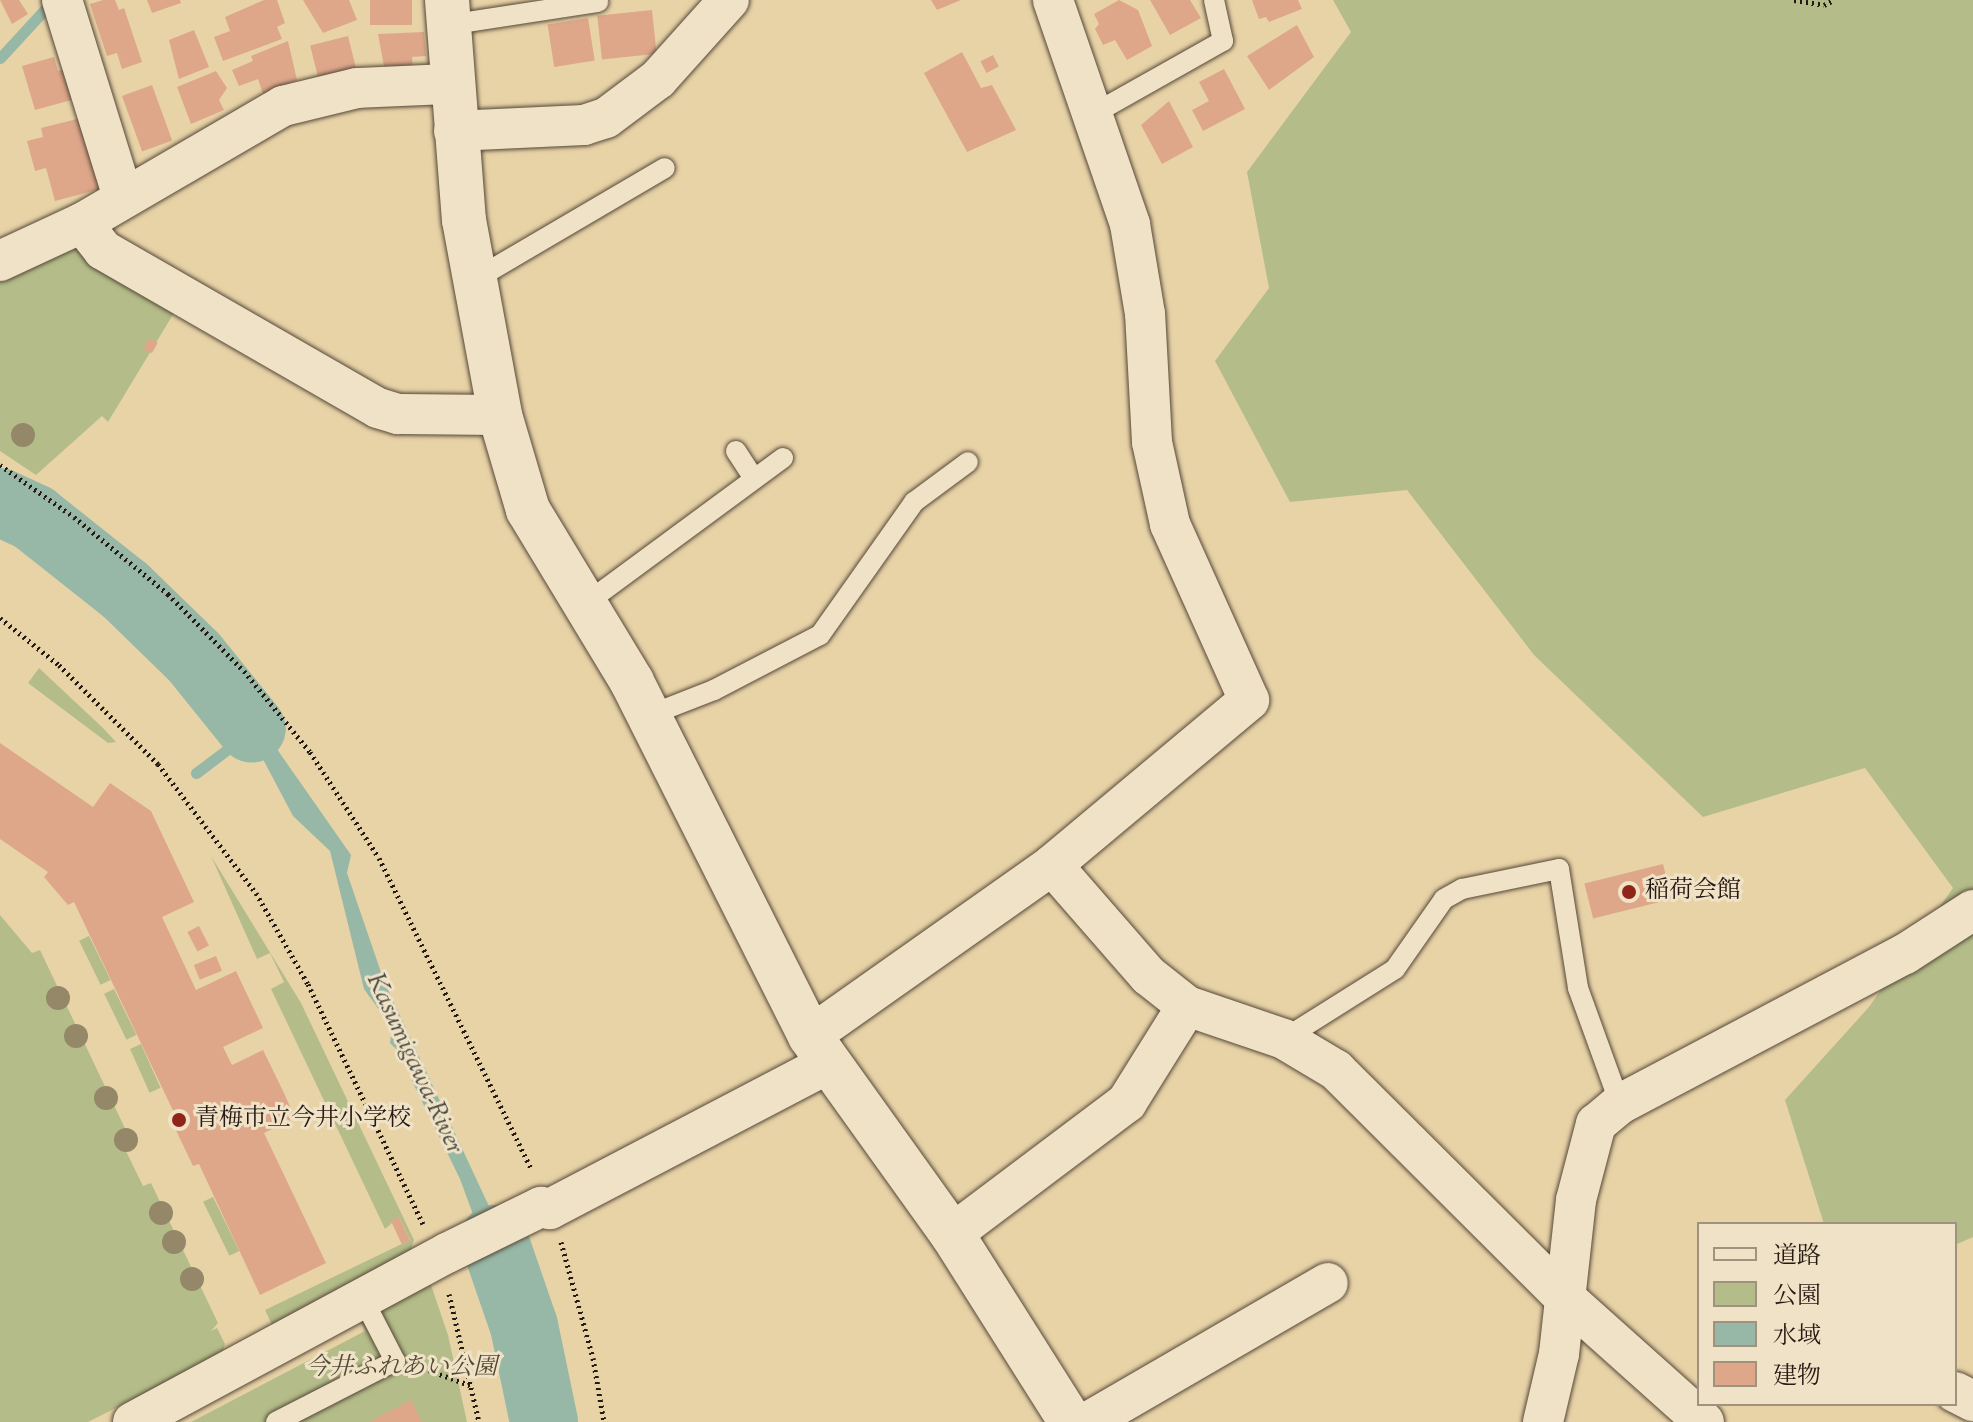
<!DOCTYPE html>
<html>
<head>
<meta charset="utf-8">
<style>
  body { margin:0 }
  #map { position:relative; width:1973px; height:1422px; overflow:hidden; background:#e8d3a7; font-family:"Sorts Mill Goudy","Noto Serif JP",serif }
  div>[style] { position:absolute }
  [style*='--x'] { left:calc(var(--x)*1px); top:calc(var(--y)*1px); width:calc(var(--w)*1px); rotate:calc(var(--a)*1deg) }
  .green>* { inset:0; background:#b4bd89; transform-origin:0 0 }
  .water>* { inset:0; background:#97b8a7 }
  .stream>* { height:11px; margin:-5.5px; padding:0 5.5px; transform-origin:5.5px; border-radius:5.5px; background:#97b8a7 }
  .river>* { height:68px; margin:-34px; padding:0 34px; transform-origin:34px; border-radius:34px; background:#97b8a7 }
  .building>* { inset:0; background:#dea78a; transform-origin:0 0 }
  .path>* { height:5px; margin-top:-2.5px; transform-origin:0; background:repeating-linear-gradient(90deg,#251914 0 2px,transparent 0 6px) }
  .roads { filter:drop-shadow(0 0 2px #564839) drop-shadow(0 0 2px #564839) }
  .lane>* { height:20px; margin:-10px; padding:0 10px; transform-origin:10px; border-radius:10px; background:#f0e2c6 }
  .street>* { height:40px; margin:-20px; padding:0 20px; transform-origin:20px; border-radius:20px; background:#f0e2c6 }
  .secondary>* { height:44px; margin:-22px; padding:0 22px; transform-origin:22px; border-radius:22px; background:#f0e2c6 }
  .trees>* { width:24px; height:24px; margin:-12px; border-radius:50%; background:#948869 }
  .dots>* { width:22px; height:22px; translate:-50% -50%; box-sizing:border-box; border:4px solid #f0e2c6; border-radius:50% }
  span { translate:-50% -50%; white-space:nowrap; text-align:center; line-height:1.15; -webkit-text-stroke:6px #f0e2c6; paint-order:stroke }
  .poi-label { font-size:24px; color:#251914 }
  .left { translate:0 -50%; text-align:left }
  .park-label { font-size:24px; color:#504a37; font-style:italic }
  .water-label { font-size:26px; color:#474940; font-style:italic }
  .legend { position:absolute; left:1697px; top:1222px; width:260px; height:184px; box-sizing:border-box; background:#f0e2c6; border:2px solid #9f927f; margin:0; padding:10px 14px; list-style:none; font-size:24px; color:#251914 }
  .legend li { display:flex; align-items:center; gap:16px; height:40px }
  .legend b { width:40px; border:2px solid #9f927f }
</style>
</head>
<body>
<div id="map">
  <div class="green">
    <div style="clip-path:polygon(1333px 0,1973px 0,1973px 1237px,1955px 1245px,1955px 1224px,1824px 1224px,1785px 1100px,1869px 1007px,1953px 888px,1865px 768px,1703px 817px,1534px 655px,1407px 490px,1290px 502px,1215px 361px,1269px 288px,1247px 172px,1351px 32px)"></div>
    <div style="clip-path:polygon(78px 248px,180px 303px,108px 422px,102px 416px,36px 475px,0 451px,0 279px)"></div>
    <div style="clip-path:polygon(39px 668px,103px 728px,116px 742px,108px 743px,28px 683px)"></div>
    <div style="clip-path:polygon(211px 856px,301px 1003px,414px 1240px,410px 1252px,272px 1325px,265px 1310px,410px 1240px,399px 1217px,385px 1229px,271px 989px,284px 982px,270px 953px,257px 959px)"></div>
    <div style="clip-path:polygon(0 915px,32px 953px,40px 950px,132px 1143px,124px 1147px,143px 1186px,151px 1183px,218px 1323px,211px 1331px,217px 1328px,225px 1344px,222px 1354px,88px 1422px,0 1422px)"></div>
    <div style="left:89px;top:936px;width:49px;height:11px;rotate:64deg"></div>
    <div style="left:114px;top:989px;width:51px;height:11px;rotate:64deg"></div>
    <div style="left:141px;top:1044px;width:48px;height:12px;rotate:66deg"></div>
    <div style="left:213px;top:1197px;width:60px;height:11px;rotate:64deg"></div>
    <div style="clip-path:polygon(429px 1279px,448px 1335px,467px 1422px,191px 1422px,365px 1331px,359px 1316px)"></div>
  </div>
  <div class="water">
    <div style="clip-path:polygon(0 491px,22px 505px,34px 518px,0 517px)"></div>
    <div style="clip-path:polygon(194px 657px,209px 666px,258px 722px,351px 855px,347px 873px,384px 981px,516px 1264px,523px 1285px,524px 1326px,509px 1312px,460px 1179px,412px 1081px,410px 1063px,390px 1043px,392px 1028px,364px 989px,330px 851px,293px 816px,256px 746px,227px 720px,220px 704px,190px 673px,197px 666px)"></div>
  </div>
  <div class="stream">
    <div style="--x:0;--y:58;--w:71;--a:-47.3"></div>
    <div style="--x:196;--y:773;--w:71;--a:-37"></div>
  </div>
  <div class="river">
    <div style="--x:0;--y:502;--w:38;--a:25"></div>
    <div style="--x:34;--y:518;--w:116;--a:38.4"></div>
    <div style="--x:125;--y:590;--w:96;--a:44.2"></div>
    <div style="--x:194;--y:657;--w:92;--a:51.1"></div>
    <div style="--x:494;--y:1239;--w:92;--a:71"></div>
    <div style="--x:524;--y:1326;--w:98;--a:78.2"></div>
  </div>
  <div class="building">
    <div style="clip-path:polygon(0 0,19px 0,28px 14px,12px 24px)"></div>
    <div style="clip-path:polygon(103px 0,115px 0,119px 10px,124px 8px,142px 62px,122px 69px,117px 53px,107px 56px,90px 4px)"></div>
    <div style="clip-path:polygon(147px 0,180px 0,181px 3px,152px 13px)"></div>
    <div style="clip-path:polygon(264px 0,277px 0,285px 23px,277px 27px,282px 39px,223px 61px,214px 37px,230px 31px,225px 17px)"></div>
    <div style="clip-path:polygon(303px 0,349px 0,357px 20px,323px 33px)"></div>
    <div style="left:370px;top:0;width:42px;height:25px"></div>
    <div style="clip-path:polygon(931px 0,961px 0,937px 10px)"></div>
    <div style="clip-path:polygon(1119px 0,1138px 10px,1152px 46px,1127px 60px,1115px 40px,1103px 45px,1095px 29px,1099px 24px,1094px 14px)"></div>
    <div style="clip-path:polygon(1150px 0,1190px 0,1201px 18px,1170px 35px)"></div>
    <div style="clip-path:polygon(1252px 0,1298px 0,1302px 9px,1269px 22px,1266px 17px,1259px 19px)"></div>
    <div style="left:652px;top:10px;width:44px;height:55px;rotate:84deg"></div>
    <div style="left:588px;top:18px;width:43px;height:41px;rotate:81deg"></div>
    <div style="clip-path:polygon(1297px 25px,1314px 57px,1269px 90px,1247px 56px)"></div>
    <div style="clip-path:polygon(194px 30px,209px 67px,179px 79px,169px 40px)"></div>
    <div style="clip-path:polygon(424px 32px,426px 56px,412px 57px,413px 70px,385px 72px,378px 34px)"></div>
    <div style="left:348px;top:36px;width:34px;height:39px;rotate:76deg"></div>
    <div style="clip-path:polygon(288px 41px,297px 80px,263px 94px,258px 79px,239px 86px,232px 70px,253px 61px,251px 56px)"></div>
    <div style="clip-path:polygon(962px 52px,981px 88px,992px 85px,1016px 130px,967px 152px,924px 73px)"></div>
    <div style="left:993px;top:55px;width:13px;height:14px;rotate:63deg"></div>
    <div style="clip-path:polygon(54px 57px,58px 71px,66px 69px,75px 99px,35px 110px,22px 66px)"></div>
    <div style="clip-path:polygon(1224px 69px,1245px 109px,1203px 131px,1192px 110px,1209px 101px,1199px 82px)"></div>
    <div style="clip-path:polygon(216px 71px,227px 88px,219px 100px,224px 110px,191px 124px,177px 87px)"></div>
    <div style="left:152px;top:85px;width:59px;height:32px;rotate:70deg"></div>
    <div style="clip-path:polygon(1169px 101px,1193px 147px,1162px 164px,1141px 125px)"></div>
    <div style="clip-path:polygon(85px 117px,104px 188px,55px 201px,46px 168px,35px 171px,27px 141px,43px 137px,41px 128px)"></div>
    <div style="left:149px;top:338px;width:10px;height:12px;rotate:29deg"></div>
    <div style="clip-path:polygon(0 743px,93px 807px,110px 783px,151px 811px,194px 902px,162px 917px,196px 990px,236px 971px,263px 1028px,223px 1047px,232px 1065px,263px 1050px,284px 1093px,295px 1118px,264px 1133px,326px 1263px,260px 1295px,199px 1164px,193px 1166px,172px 1122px,177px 1119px,74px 902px,68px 905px,44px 877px,48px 872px,0 839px)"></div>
    <div style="left:1663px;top:864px;width:36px;height:81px;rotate:76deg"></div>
    <div style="left:199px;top:926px;width:22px;height:13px;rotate:63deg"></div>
    <div style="left:216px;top:956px;width:16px;height:24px;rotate:68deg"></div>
    <div style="left:399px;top:1217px;width:26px;height:9px;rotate:65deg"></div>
    <div style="clip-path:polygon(411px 1400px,422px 1422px,369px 1422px)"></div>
  </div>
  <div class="path">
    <div style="--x:1794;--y:0;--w:30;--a:9"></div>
    <div style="--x:1824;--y:5;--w:11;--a:-27"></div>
    <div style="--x:0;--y:465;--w:90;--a:35.1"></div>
    <div style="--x:74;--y:517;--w:122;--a:39.3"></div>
    <div style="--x:168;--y:594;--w:108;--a:45.4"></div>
    <div style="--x:244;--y:671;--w:104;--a:50.8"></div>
    <div style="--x:310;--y:752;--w:126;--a:56.9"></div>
    <div style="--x:379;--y:858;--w:347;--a:63.9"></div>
    <div style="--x:0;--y:618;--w:75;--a:38.5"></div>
    <div style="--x:59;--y:665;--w:140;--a:45"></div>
    <div style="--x:158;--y:764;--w:162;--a:52.8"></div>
    <div style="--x:256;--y:893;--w:105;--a:60.3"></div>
    <div style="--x:308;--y:984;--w:266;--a:64.4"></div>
    <div style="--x:561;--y:1242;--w:120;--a:74.6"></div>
    <div style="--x:593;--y:1358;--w:65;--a:80.2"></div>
    <div style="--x:449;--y:1294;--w:131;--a:76.8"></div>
    <div style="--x:423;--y:1368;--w:52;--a:20.2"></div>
  </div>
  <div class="roads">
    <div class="lane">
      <div style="--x:447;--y:25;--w:153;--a:-8.7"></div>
      <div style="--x:1095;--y:113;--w:147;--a:-29.4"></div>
      <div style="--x:1223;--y:41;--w:42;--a:-102.4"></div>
      <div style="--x:474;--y:280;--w:221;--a:-30.4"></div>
      <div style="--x:736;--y:451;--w:33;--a:57"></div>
      <div style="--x:585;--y:604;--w:246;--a:-36.4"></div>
      <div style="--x:650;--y:715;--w:69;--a:-21.3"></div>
      <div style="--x:714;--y:690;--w:119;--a:-27.4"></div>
      <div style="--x:820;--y:635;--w:163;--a:-54.7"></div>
      <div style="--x:914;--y:502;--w:67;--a:-36.5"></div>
      <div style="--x:1284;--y:1039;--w:131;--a:-32.2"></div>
      <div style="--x:1395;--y:969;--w:85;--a:-55"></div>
      <div style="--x:1444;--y:899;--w:21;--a:-29"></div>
      <div style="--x:1462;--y:889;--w:99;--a:-11.7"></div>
      <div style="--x:1559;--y:869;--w:121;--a:80.9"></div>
      <div style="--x:1578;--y:988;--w:123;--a:70.1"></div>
      <div style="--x:276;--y:1422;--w:134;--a:-27.1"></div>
      <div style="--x:395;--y:1361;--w:68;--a:-117.3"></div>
    </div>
    <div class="street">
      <div style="--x:62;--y:0;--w:206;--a:72.8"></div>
      <div style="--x:454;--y:131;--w:130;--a:-2.6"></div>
      <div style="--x:584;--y:125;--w:23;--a:-18"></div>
      <div style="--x:606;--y:118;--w:65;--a:-36.9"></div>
      <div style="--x:658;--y:79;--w:106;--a:-48.1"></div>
      <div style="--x:82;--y:223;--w:34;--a:52"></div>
      <div style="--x:103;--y:250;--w:317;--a:29.9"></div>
      <div style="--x:378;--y:408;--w:21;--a:17"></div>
      <div style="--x:398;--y:414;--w:102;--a:0.6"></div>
      <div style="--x:0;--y:261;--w:90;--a:-24.9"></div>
      <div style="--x:82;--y:223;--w:233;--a:-30.2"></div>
      <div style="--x:283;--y:106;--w:76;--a:-13.7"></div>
      <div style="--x:357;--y:88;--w:93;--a:-2.5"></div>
      <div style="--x:1052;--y:865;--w:147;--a:48.9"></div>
      <div style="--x:1149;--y:976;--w:48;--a:38.3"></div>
      <div style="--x:1187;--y:1006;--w:102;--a:18.8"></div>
      <div style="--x:1284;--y:1039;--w:61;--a:30.8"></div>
      <div style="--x:1336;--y:1070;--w:320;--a:44.9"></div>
      <div style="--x:1563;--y:1296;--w:189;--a:41.8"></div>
      <div style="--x:810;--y:1036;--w:296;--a:-35.2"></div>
      <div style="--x:1052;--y:865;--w:257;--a:-39.9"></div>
      <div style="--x:1249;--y:700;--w:193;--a:-114.2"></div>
      <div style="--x:1170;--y:524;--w:84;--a:-102.4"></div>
      <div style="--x:1152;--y:442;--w:128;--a:-93.1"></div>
      <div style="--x:1145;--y:314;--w:91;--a:-99.5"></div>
      <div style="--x:1130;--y:224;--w:237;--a:-109"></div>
      <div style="--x:952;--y:1234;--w:219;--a:-37"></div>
      <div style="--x:1127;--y:1102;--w:113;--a:-58"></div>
      <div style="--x:1955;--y:1392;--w:20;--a:27"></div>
      <div style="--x:133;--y:1422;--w:357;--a:-28.3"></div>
      <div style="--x:447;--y:1253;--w:105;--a:-26.1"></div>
      <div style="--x:541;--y:1207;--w:9;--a:13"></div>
      <div style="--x:550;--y:1209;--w:315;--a:-27.6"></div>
      <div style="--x:1088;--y:1422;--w:277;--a:-30.1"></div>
      <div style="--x:1543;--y:1422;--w:70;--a:-76.8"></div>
      <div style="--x:1559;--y:1354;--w:155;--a:-83.7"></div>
      <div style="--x:1576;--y:1200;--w:79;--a:-75.3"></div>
      <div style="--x:1596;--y:1124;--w:31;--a:-40"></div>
      <div style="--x:1620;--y:1104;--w:322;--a:-27.8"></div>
      <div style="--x:1905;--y:954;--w:81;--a:-32.9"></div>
    </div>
    <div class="secondary">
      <div style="--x:447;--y:0;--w:221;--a:85.6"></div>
      <div style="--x:464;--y:220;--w:198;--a:79.5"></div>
      <div style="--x:500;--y:415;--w:99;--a:73.6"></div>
      <div style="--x:528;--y:510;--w:201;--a:58.8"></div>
      <div style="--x:632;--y:682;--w:396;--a:63.3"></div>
      <div style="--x:810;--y:1036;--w:244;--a:54.4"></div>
      <div style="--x:952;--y:1234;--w:222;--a:57.7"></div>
    </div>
  </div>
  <div class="trees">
    <div style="left:23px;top:435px"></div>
    <div style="left:58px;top:998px"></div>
    <div style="left:76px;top:1036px"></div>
    <div style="left:106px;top:1098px"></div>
    <div style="left:126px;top:1140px"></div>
    <div style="left:161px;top:1213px"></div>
    <div style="left:174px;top:1242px"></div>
    <div style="left:192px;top:1279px"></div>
  </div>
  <div class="dots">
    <div style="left:1629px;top:892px;background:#8f2418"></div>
    <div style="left:179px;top:1120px;background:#8f2418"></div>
  </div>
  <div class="poi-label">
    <span class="left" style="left:1645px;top:892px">稲荷会館</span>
    <span class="left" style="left:195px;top:1120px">青梅市立今井小学校</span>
  </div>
  <div class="park-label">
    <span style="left:401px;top:1369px">今井ふれあい公園</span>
  </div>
  <div class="water-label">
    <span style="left:414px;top:1064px;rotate:65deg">Kasumigawa-River</span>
  </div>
  <ul class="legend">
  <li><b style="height:10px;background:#f0e2c6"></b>道路</li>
  <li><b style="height:22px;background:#b4bd89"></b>公園</li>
  <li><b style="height:22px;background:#97b8a7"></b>水域</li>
  <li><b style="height:22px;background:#dea78a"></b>建物</li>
  </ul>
</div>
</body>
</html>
